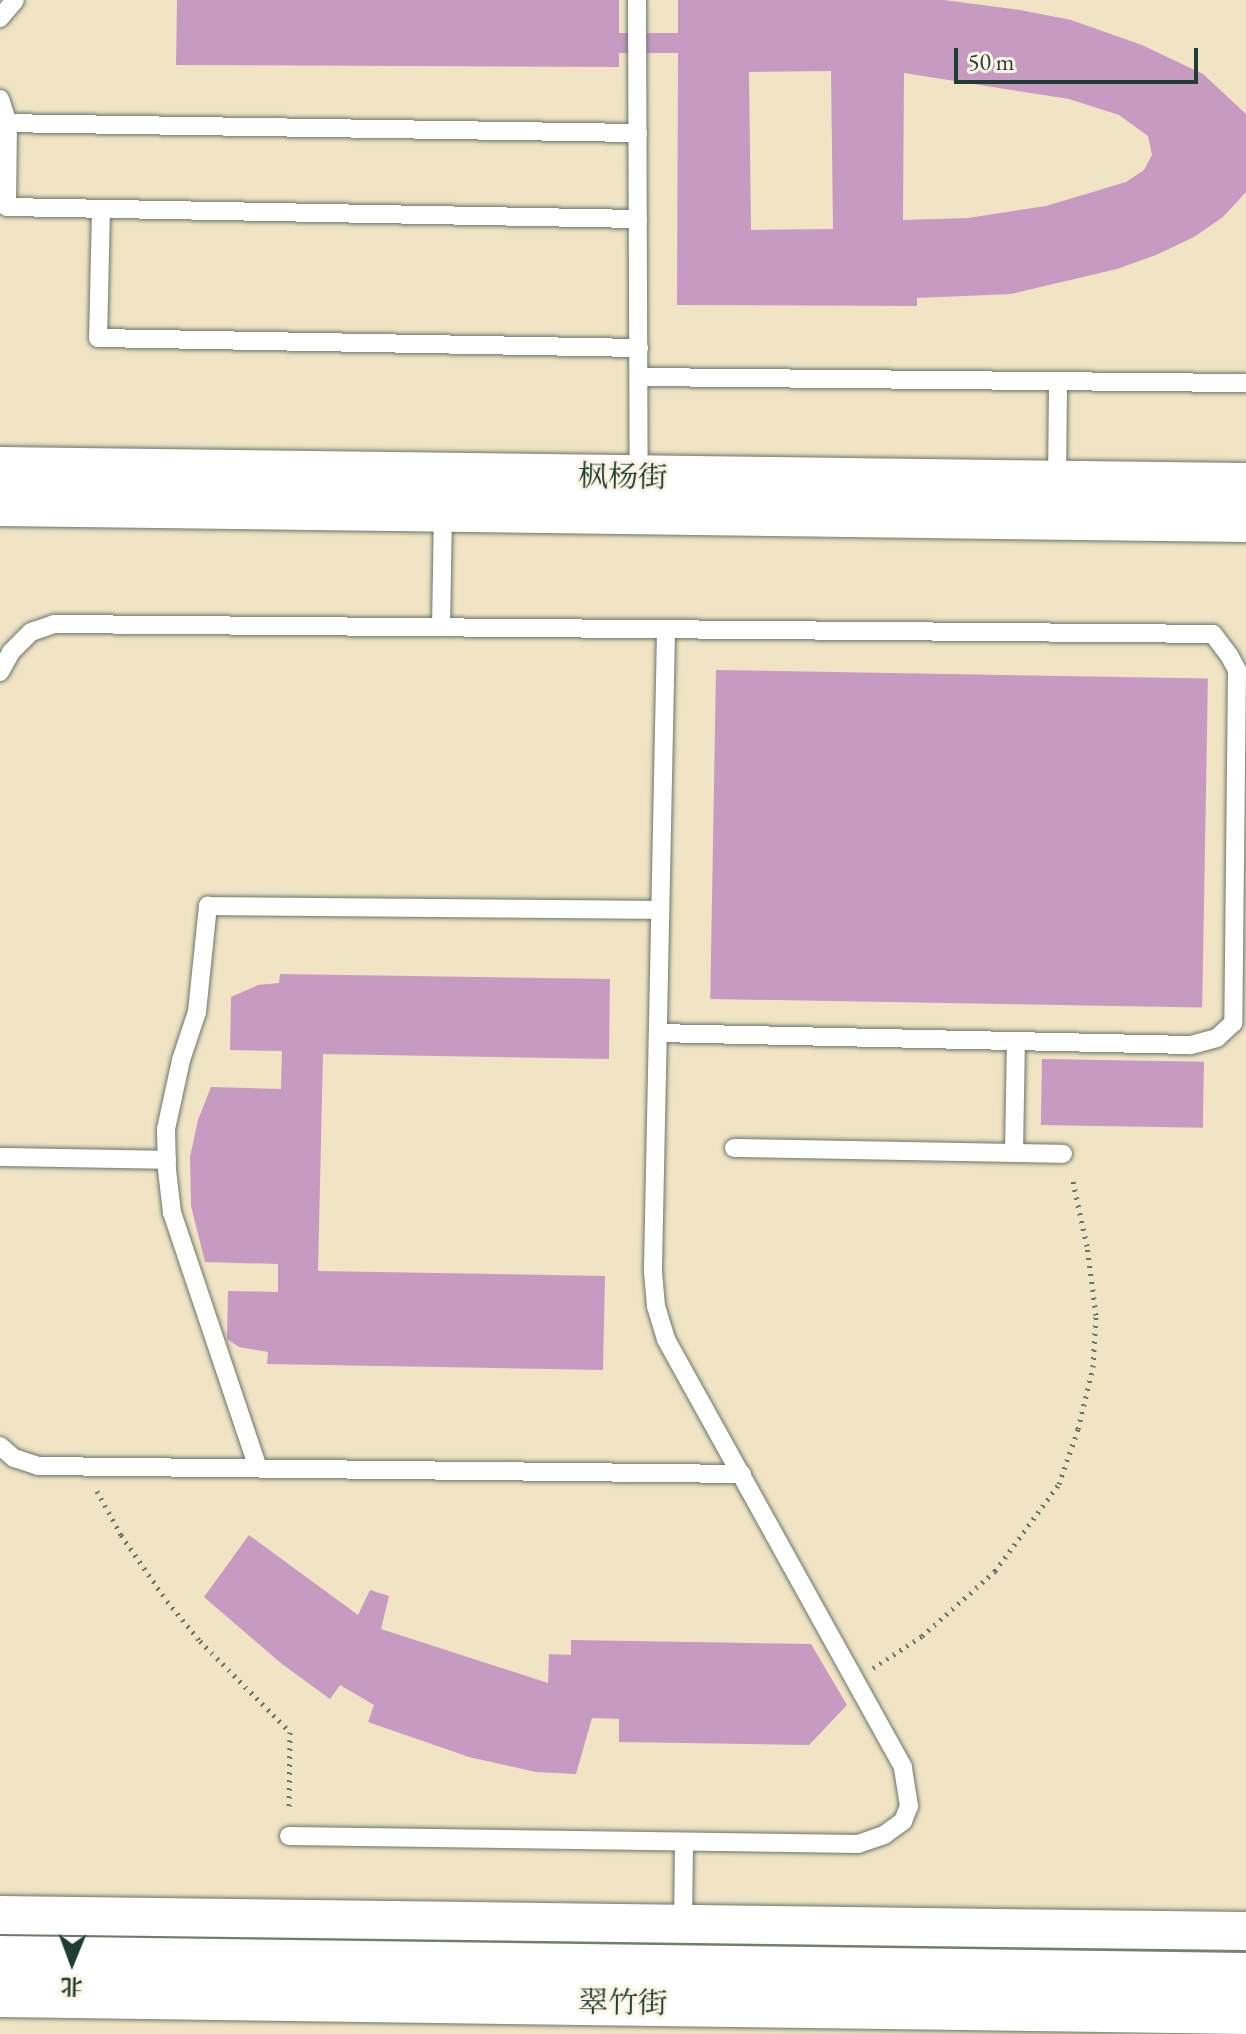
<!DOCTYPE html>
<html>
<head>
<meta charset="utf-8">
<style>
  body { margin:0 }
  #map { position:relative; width:1246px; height:2034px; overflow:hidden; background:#f0e4c5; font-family:"EB Garamond","Noto Serif SC",serif }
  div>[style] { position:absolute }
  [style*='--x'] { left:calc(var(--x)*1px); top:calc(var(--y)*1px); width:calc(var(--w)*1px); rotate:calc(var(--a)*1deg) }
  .building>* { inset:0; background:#c79ac2; transform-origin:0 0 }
  .path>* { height:5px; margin-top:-2.5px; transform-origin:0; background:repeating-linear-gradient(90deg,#687767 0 2px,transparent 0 8px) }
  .roads { filter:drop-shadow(0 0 2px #687767) drop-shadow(0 0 2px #687767) }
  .lane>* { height:18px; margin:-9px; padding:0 9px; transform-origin:9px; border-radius:9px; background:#fff }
  .street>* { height:38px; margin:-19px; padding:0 19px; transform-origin:19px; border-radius:19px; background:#fff }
  .secondary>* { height:44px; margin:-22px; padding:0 22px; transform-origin:22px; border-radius:22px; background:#fff }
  span { translate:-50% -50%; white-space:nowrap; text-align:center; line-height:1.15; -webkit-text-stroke:6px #fcf5e5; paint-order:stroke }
  .street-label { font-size:30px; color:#1f3d34 }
  .north { position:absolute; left:32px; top:1922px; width:80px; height:80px; -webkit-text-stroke:6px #fcf5e5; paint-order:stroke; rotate:181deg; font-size:22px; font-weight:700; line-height:32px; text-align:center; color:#1f3d34 }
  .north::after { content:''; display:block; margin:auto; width:28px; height:36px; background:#1f3d34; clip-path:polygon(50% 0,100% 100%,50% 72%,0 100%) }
  .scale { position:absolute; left:954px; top:48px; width:244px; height:36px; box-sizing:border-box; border:4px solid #1f3d34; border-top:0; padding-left:10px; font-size:24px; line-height:28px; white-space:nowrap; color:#1f3d34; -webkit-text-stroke:6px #fcf5e5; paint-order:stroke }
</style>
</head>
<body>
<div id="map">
  <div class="building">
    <div style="clip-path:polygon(evenodd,177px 0,619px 0,619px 33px,678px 33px,678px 0,944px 0,1020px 10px,1071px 20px,1142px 45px,1203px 74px,1246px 114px,1246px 192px,1223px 217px,1194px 237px,1156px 255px,1117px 269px,1011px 294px,917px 298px,917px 306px,677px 305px,678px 53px,619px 53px,619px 67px,176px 65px,177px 0,831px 71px,833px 229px,751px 230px,749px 72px,831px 71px,177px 0,904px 73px,1069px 99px,1119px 115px,1148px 136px,1152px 155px,1144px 170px,1126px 182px,1046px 206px,968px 218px,903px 220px,904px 73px)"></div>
    <div style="left:716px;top:670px;width:492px;height:329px;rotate:1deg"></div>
    <div style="clip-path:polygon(280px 974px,610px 979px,609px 1059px,323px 1054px,318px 1271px,605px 1276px,603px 1370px,267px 1364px,268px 1352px,239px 1347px,227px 1339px,228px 1291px,278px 1292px,278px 1264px,205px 1262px,191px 1206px,190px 1157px,198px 1120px,211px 1087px,281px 1089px,282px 1051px,230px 1050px,231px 997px,258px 985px,279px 983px)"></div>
    <div style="left:1042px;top:1059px;width:162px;height:66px;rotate:1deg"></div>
    <div style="clip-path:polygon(249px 1535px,358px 1615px,370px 1590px,389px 1596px,381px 1629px,548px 1683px,549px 1654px,571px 1655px,571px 1640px,811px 1644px,847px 1705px,809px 1745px,619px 1742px,619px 1719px,592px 1718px,576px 1774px,536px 1772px,469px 1757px,368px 1722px,374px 1705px,340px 1685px,330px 1699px,282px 1664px,204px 1597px)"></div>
  </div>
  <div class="path">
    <div style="--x:97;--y:1491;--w:50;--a:61.4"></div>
    <div style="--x:121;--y:1535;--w:80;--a:55.1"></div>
    <div style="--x:167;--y:1601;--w:52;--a:50.5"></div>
    <div style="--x:200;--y:1641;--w:128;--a:45.3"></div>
    <div style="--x:290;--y:1732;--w:79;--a:90.7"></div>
    <div style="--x:873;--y:1668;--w:59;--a:-33.1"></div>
    <div style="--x:922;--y:1636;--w:98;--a:-41.7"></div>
    <div style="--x:995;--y:1571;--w:108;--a:-53.7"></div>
    <div style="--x:1059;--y:1484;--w:58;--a:-70.9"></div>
    <div style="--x:1078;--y:1429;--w:64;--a:-76.4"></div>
    <div style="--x:1093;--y:1367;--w:52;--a:-86.7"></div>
    <div style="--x:1096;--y:1315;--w:70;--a:-97.4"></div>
    <div style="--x:1087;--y:1246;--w:71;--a:-102.3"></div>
  </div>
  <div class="roads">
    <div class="lane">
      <div style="--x:637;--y:0;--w:477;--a:89.8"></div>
      <div style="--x:0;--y:18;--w:23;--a:-50"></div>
      <div style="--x:0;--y:99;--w:26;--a:72"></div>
      <div style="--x:8;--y:124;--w:83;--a:90.7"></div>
      <div style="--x:7;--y:207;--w:631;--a:1.09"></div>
      <div style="--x:0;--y:123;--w:638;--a:0.9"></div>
      <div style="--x:101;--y:209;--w:129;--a:91.3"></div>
      <div style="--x:98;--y:338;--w:541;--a:1.06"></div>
      <div style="--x:639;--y:377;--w:607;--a:0.57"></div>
      <div style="--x:1057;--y:482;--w:101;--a:-89.4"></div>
      <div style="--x:441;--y:627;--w:117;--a:-89"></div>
      <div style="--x:0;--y:672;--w:23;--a:-61"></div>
      <div style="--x:11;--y:652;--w:28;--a:-45"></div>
      <div style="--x:31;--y:632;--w:24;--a:-19"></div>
      <div style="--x:54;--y:624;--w:1159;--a:0.49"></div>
      <div style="--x:1213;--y:634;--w:26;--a:53"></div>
      <div style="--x:1229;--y:655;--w:17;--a:62"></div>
      <div style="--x:1237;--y:670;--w:353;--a:90.6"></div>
      <div style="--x:1233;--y:1023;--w:22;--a:137"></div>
      <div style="--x:1217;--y:1038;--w:28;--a:165"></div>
      <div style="--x:1190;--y:1045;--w:532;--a:-178.71"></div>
      <div style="--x:734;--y:1148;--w:329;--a:1"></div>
      <div style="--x:1014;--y:1153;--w:112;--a:-89"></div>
      <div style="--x:0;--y:1157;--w:167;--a:1"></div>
      <div style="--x:0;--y:1446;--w:18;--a:41"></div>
      <div style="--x:14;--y:1458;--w:25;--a:18"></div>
      <div style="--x:38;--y:1466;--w:704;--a:0.65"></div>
      <div style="--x:258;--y:1468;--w:269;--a:-108.6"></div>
      <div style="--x:172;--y:1213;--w:43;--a:-96.6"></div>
      <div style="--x:167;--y:1170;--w:41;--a:-91.4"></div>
      <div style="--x:166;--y:1129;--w:71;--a:-77.7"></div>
      <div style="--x:181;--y:1060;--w:51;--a:-71.6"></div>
      <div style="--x:197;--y:1012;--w:107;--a:-84.1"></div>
      <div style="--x:208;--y:906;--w:452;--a:0.5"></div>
      <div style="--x:289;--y:1836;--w:569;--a:0.81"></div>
      <div style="--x:858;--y:1844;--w:28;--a:-19"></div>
      <div style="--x:884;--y:1835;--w:24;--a:-36"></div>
      <div style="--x:903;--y:1821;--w:16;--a:-68"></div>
      <div style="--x:909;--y:1806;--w:39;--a:-99"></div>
      <div style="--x:903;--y:1767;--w:489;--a:-119"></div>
      <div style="--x:666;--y:1339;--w:34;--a:-107"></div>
      <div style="--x:656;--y:1306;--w:38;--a:-95"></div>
      <div style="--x:653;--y:1268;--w:638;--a:-88.83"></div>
      <div style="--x:683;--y:1927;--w:85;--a:-89.3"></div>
    </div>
    <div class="street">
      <div style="--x:0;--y:1915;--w:1246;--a:0.74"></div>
    </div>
    <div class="secondary">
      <div style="--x:0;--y:469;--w:1246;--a:0.74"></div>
      <div style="--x:0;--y:504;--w:1246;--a:0.74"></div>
      <div style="--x:0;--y:1958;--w:1246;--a:0.78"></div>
      <div style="--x:0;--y:1995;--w:1246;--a:0.78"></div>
    </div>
  </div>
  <div class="street-label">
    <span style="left:623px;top:477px;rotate:1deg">枫杨街</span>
    <span style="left:623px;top:2003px;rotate:1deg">翠竹街</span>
  </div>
  <div class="north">北</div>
  <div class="scale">50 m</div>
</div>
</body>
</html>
